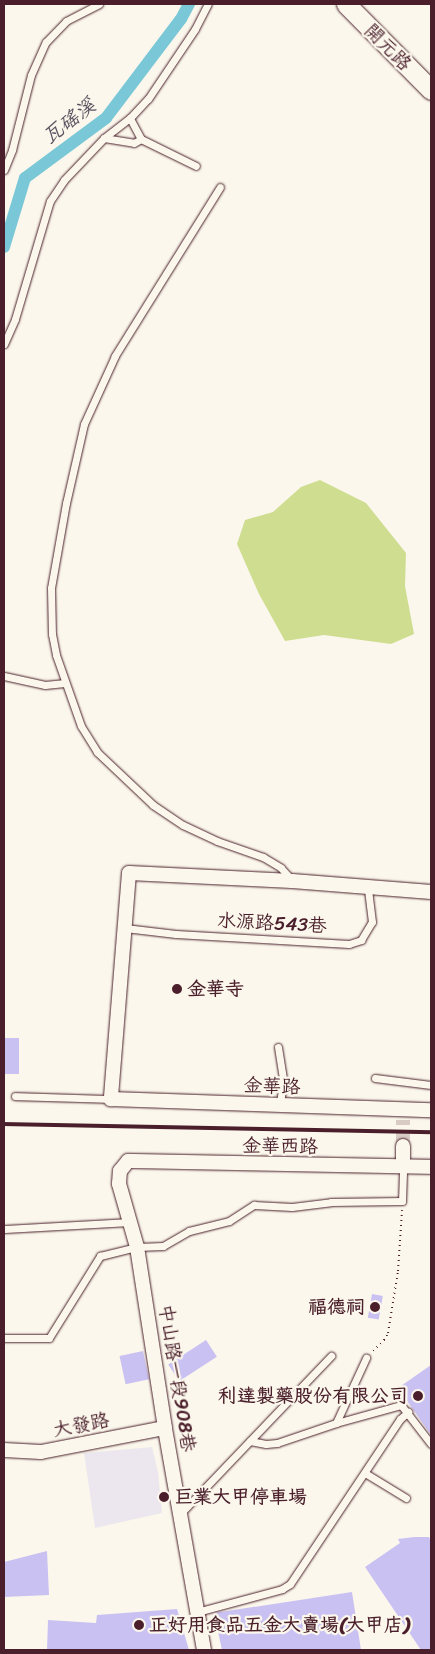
<!DOCTYPE html>
<html>
<head>
<meta charset="utf-8">
<style>
  body { margin:0 }
  #map { position:relative; width:435px; height:1654px; overflow:hidden; background:#fbf7ec; font-family:Sriracha,"LXGW WenKai TC",sans-serif }
  div>[style] { position:absolute }
  [style*='--x'] { left:calc(var(--x)*1px); top:calc(var(--y)*1px); width:calc(var(--w)*1px); rotate:calc(var(--a)*1deg) }
  .built>* { inset:0; background:#ece7ee }
  .green>* { inset:0; background:#cfdd91 }
  .canal>* { height:12px; margin:-6px; padding:0 6px; transform-origin:6px; border-radius:6px; background:#7ac8d7 }
  .building>* { inset:0; background:#cac1f3; transform-origin:0 0 }
  .street-tunnel>* { height:14px; margin-top:-7px; transform-origin:0; background:repeating-linear-gradient(90deg,#d8ccc5 0 14px,transparent 0 21px) }
  .path>* { height:2px; margin-top:-1px; transform-origin:0; background:repeating-linear-gradient(90deg,#4a1f2b 0 1px,transparent 0 5px) }
  .roads { filter:drop-shadow(0 0 1px #4a1f2b) drop-shadow(0 0 1px #4a1f2b) }
  .lane>* { height:7px; margin:-3.5px; padding:0 3.5px; transform-origin:3.5px; border-radius:3.5px; background:#fbf7ec }
  .street>* { height:14px; margin:-7px; padding:0 7px; transform-origin:7px; border-radius:7px; background:#fbf7ec }
  .secondary>* { height:19px; margin:-9.5px; padding:0 9.5px; transform-origin:9.5px; border-radius:9.5px; background:#fbf7ec }
  .rail>* { height:4px; margin:-2px; padding:0 2px; transform-origin:2px; border-radius:2px; background:#4a1f2b }
  .dots>* { width:14px; height:14px; translate:-50% -50%; box-sizing:border-box; border:2px solid #fbf7ec; border-radius:50% }
  span { translate:-50% -50%; white-space:nowrap; text-align:center; line-height:1.15; -webkit-text-stroke:4.5px #fbf7ec; paint-order:stroke }
  .street-label { font-size:19px; color:#4a1f2b }
  .poi-label { font-size:19px; color:#4a1f2b; font-weight:700 }
  .left { translate:0 -50%; text-align:left }
  .right { translate:-100% -50%; text-align:right }
  .water-label { font-size:20px; color:#58525f; font-style:italic }
  .frame { position:absolute; inset:0; border:5px solid #4a1f2b; pointer-events:none }
</style>
</head>
<body>
<div id="map">
  <div class="built">
    <div style="clip-path:polygon(152px 1447px,158px 1472px,162px 1513px,95px 1528px,84px 1453px)"></div>
  </div>
  <div class="green">
    <div style="clip-path:polygon(320px 480px,366px 503px,406px 553px,405px 586px,414px 634px,391px 644px,324px 635px,285px 641px,259px 594px,237px 544px,245px 520px,273px 512px,301px 487px)"></div>
  </div>
  <div class="canal">
    <div style="--x:4;--y:247;--w:72;--a:-73.1"></div>
    <div style="--x:25;--y:178;--w:101;--a:-36.5"></div>
    <div style="--x:106;--y:118;--w:124;--a:-52.9"></div>
    <div style="--x:181;--y:19;--w:17;--a:-62"></div>
  </div>
  <div class="building">
    <div style="left:4px;top:1038px;width:15px;height:36px"></div>
    <div style="left:372px;top:1294px;width:11px;height:24px;rotate:10deg"></div>
    <div style="left:206px;top:1340px;width:20px;height:45px;rotate:57deg"></div>
    <div style="left:143px;top:1351px;width:29px;height:24px;rotate:78deg"></div>
    <div style="clip-path:polygon(431px 1365px,431px 1435px,398px 1388px)"></div>
    <div style="clip-path:polygon(414px 1537px,429px 1537px,431px 1541px,431px 1650px,421px 1650px,365px 1567px,400px 1543px,398px 1539px)"></div>
    <div style="clip-path:polygon(47px 1551px,49px 1595px,4px 1597px,4px 1562px)"></div>
    <div style="clip-path:polygon(352px 1592px,361px 1650px,222px 1650px,214px 1613px)"></div>
    <div style="clip-path:polygon(177px 1609px,189px 1650px,47px 1650px,48px 1620px,96px 1623px,97px 1615px)"></div>
  </div>
  <div class="street-tunnel">
    <div style="--x:403;--y:1146;--w:26;--a:-90"></div>
  </div>
  <div class="path">
    <div style="--x:373;--y:1351;--w:16;--a:-45"></div>
    <div style="--x:384;--y:1340;--w:8;--a:-60"></div>
    <div style="--x:388;--y:1333;--w:63;--a:-80.8"></div>
    <div style="--x:398;--y:1271;--w:61;--a:-86.2"></div>
  </div>
  <div class="roads">
    <div class="lane">
      <div style="--x:104;--y:138;--w:30;--a:9"></div>
      <div style="--x:134;--y:143;--w:8;--a:-30"></div>
      <div style="--x:141;--y:139;--w:24;--a:-118"></div>
      <div style="--x:141;--y:139;--w:61;--a:26.1"></div>
      <div style="--x:4;--y:170;--w:22;--a:-68"></div>
      <div style="--x:12;--y:150;--w:77;--a:-75.8"></div>
      <div style="--x:31;--y:75;--w:36;--a:-66"></div>
      <div style="--x:46;--y:42;--w:29;--a:-46"></div>
      <div style="--x:66;--y:21;--w:37;--a:-27"></div>
      <div style="--x:220;--y:187;--w:199;--a:121.9"></div>
      <div style="--x:115;--y:356;--w:75;--a:114.5"></div>
      <div style="--x:84;--y:424;--w:81;--a:102.8"></div>
      <div style="--x:66;--y:503;--w:86;--a:100"></div>
      <div style="--x:51;--y:588;--w:46;--a:88.8"></div>
      <div style="--x:52;--y:634;--w:21;--a:79"></div>
      <div style="--x:56;--y:655;--w:75;--a:70.6"></div>
      <div style="--x:81;--y:726;--w:31;--a:58"></div>
      <div style="--x:97;--y:752;--w:77;--a:43.4"></div>
      <div style="--x:153;--y:805;--w:36;--a:34"></div>
      <div style="--x:183;--y:825;--w:38;--a:25"></div>
      <div style="--x:217;--y:841;--w:49;--a:19.2"></div>
      <div style="--x:263;--y:857;--w:21;--a:31"></div>
      <div style="--x:281;--y:868;--w:15;--a:48"></div>
      <div style="--x:4;--y:344;--w:27;--a:-66"></div>
      <div style="--x:15;--y:319;--w:123;--a:-73.5"></div>
      <div style="--x:50;--y:201;--w:25;--a:-56"></div>
      <div style="--x:64;--y:180;--w:58;--a:-46.4"></div>
      <div style="--x:104;--y:138;--w:33;--a:-38"></div>
      <div style="--x:130;--y:118;--w:26;--a:-47"></div>
      <div style="--x:148;--y:99;--w:84;--a:-56.1"></div>
      <div style="--x:195;--y:29;--w:28;--a:-63"></div>
      <div style="--x:4;--y:676;--w:42;--a:12.4"></div>
      <div style="--x:45;--y:685;--w:20;--a:-6"></div>
      <div style="--x:125;--y:928;--w:51;--a:6.7"></div>
      <div style="--x:176;--y:934;--w:173;--a:3.3"></div>
      <div style="--x:349;--y:944;--w:13;--a:-18"></div>
      <div style="--x:361;--y:940;--w:21;--a:-59"></div>
      <div style="--x:372;--y:922;--w:34;--a:-97"></div>
      <div style="--x:278;--y:1047;--w:33;--a:81"></div>
      <div style="--x:283;--y:1080;--w:25;--a:97"></div>
      <div style="--x:375;--y:1078;--w:56;--a:7.1"></div>
      <div style="--x:15;--y:1096;--w:96;--a:1.8"></div>
      <div style="--x:4;--y:1229;--w:127;--a:-3.2"></div>
      <div style="--x:4;--y:1338;--w:45;--a:0"></div>
      <div style="--x:49;--y:1338;--w:97;--a:-58.1"></div>
      <div style="--x:100;--y:1256;--w:38;--a:-14"></div>
      <div style="--x:137;--y:1247;--w:26;--a:-2"></div>
      <div style="--x:163;--y:1246;--w:30;--a:-30"></div>
      <div style="--x:189;--y:1231;--w:41;--a:-14"></div>
      <div style="--x:229;--y:1221;--w:30;--a:-33"></div>
      <div style="--x:254;--y:1205;--w:38;--a:3"></div>
      <div style="--x:292;--y:1207;--w:39;--a:-7"></div>
      <div style="--x:331;--y:1202;--w:71;--a:-0.8"></div>
      <div style="--x:402;--y:1201;--w:34;--a:-88"></div>
      <div style="--x:336;--y:1423;--w:67;--a:-15.5"></div>
      <div style="--x:401;--y:1405;--w:49;--a:52.4"></div>
      <div style="--x:250;--y:1441;--w:16;--a:11"></div>
      <div style="--x:266;--y:1444;--w:11;--a:-5"></div>
      <div style="--x:277;--y:1443;--w:62;--a:-18.7"></div>
      <div style="--x:336;--y:1423;--w:72;--a:-65.2"></div>
      <div style="--x:365;--y:1473;--w:48;--a:31.4"></div>
      <div style="--x:180;--y:1514;--w:219;--a:-46.3"></div>
      <div style="--x:197;--y:1612;--w:88;--a:-15.1"></div>
      <div style="--x:282;--y:1589;--w:9;--a:-32"></div>
      <div style="--x:290;--y:1584;--w:198;--a:-56.3"></div>
      <div style="--x:400;--y:1419;--w:11;--a:-41"></div>
    </div>
    <div class="street">
      <div style="--x:431;--y:892;--w:139;--a:-175.5"></div>
      <div style="--x:292;--y:881;--w:163;--a:-177.2"></div>
      <div style="--x:129;--y:873;--w:227;--a:94.6"></div>
      <div style="--x:111;--y:1099;--w:320;--a:2"></div>
      <div style="--x:403;--y:1146;--w:21;--a:90"></div>
      <div style="--x:4;--y:1450;--w:37;--a:3"></div>
      <div style="--x:41;--y:1452;--w:126;--a:-11"></div>
      <div style="--x:204;--y:1650;--w:225;--a:-100"></div>
      <div style="--x:165;--y:1428;--w:183;--a:-98.8"></div>
      <div style="--x:137;--y:1247;--w:66;--a:-105.9"></div>
      <div style="--x:119;--y:1184;--w:13;--a:-86"></div>
      <div style="--x:120;--y:1171;--w:13;--a:-51"></div>
      <div style="--x:128;--y:1161;--w:303;--a:1.1"></div>
    </div>
    <div class="secondary">
      <div style="--x:346;--y:4;--w:121;--a:45.3"></div>
    </div>
  </div>
  <div class="rail">
    <div style="--x:4;--y:1124;--w:427;--a:1.1"></div>
  </div>
  <div class="dots">
    <div style="left:177px;top:989px;background:#4a1f2b"></div>
    <div style="left:375px;top:1307px;background:#4a1f2b"></div>
    <div style="left:418px;top:1396px;background:#4a1f2b"></div>
    <div style="left:164px;top:1497px;background:#4a1f2b"></div>
    <div style="left:139px;top:1625px;background:#4a1f2b"></div>
  </div>
  <div class="street-label">
    <span style="left:388px;top:47px;rotate:45deg">開元路</span>
    <span style="left:272px;top:923px;rotate:3deg">水源路543巷</span>
    <span style="left:272px;top:1086px;rotate:2deg">金華路</span>
    <span style="left:280px;top:1146px;rotate:1deg">金華西路</span>
    <span style="left:177px;top:1378px;rotate:81deg">中山路一段908巷</span>
    <span style="left:81px;top:1425px;rotate:-11deg">大發路</span>
  </div>
  <div class="poi-label">
    <span class="left" style="left:187px;top:989px">金華寺</span>
    <span class="right" style="left:365px;top:1307px">福德祠</span>
    <span class="right" style="left:408px;top:1396px">利達製藥股份有限公司</span>
    <span class="left" style="left:174px;top:1497px">巨業大甲停車場</span>
    <span class="left" style="left:149px;top:1625px">正好用食品五金大賣場(大甲店)</span>
  </div>
  <div class="water-label">
    <span style="left:69px;top:121px;rotate:-38deg">瓦磘溪</span>
  </div>
  <div class="frame"></div>
</div>
</body>
</html>
